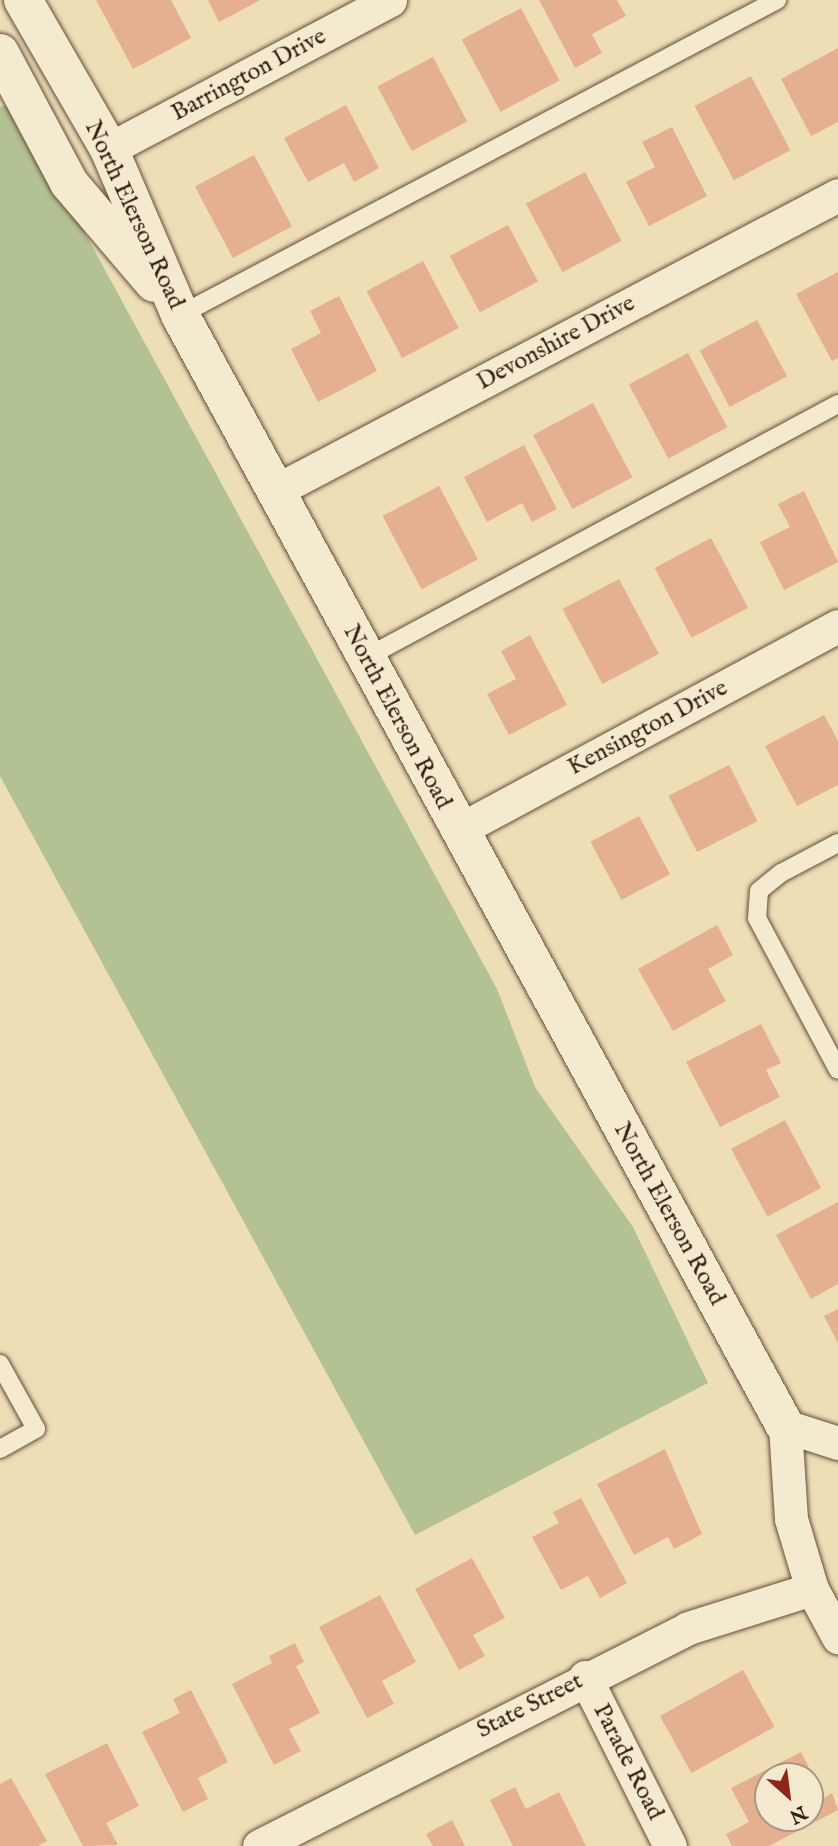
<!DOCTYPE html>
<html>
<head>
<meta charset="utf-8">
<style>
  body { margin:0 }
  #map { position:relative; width:838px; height:1846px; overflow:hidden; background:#eedeb5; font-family:"IM FELL English",serif }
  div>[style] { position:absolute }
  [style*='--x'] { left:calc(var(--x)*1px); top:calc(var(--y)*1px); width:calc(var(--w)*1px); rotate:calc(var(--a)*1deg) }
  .green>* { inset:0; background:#b3c292 }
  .building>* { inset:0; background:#e5b090; transform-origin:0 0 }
  .roads { filter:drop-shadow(0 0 2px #654c3b) drop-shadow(0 0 2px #654c3b) }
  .service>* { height:18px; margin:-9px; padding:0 9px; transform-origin:9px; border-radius:9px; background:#f4eacf }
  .minor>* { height:33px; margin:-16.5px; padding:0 16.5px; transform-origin:16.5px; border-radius:16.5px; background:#f4eacf }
  .tertiary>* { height:38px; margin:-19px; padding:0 19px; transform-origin:19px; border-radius:19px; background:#f4eacf }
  span { translate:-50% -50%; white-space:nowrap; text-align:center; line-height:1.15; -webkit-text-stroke:5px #f4eacf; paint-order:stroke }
  .street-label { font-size:24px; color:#371c12 }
  .north { position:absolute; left:754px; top:1762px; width:70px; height:70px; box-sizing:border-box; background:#f4eacf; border:2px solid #a89883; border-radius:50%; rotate:152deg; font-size:19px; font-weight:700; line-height:28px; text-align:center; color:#371c12 }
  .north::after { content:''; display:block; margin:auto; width:24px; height:32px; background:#8f2418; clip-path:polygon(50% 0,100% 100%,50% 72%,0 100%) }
</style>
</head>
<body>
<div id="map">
  <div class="green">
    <div style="clip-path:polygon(14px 103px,497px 989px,535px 1087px,633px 1227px,708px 1383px,415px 1535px,0 776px,0 107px)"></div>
  </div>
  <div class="building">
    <div style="clip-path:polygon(96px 0,171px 0,191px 38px,133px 69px)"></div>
    <div style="clip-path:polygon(208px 0,260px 0,219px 22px)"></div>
    <div style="clip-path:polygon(539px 0,617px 0,626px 16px,592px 34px,602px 53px,575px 68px)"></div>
    <div style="left:521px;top:8px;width:82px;height:67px;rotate:62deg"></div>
    <div style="clip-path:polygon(838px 48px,838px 122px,811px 136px,781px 79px)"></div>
    <div style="left:433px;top:57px;width:73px;height:63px;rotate:62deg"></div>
    <div style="left:751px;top:76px;width:84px;height:64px;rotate:62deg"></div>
    <div style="clip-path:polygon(346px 105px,379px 168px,354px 182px,344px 163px,308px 182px,284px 138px)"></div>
    <div style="clip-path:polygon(672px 127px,707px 196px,649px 226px,626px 182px,655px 167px,642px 142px)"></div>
    <div style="left:254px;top:155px;width:81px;height:67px;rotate:62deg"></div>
    <div style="left:585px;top:172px;width:78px;height:67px;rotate:62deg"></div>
    <div style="left:508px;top:225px;width:64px;height:66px;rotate:62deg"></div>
    <div style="left:423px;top:261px;width:76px;height:64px;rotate:62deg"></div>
    <div style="clip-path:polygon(838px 272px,838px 358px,832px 361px,796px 294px)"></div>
    <div style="clip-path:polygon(339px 296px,377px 371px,318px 402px,291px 349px,321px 333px,310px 311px)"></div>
    <div style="left:757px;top:320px;width:64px;height:65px;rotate:62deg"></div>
    <div style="left:688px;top:353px;width:84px;height:67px;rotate:62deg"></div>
    <div style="left:593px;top:403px;width:84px;height:68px;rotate:62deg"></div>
    <div style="clip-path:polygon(524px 445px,557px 509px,532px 522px,522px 503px,487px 522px,464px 477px)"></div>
    <div style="left:439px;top:486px;width:83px;height:64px;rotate:62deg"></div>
    <div style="clip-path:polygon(804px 491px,838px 562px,784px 590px,760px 542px,790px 527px,778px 504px)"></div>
    <div style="left:711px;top:538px;width:79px;height:64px;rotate:62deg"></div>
    <div style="left:619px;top:579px;width:85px;height:64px;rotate:62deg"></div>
    <div style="clip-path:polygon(530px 635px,567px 705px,509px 735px,487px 694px,516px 679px,501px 651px)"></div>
    <div style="clip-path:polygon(824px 715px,838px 741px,838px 785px,797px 806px,765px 746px)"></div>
    <div style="left:729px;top:765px;width:63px;height:68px;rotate:63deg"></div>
    <div style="left:639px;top:816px;width:66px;height:55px;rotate:62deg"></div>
    <div style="clip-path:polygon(717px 925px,733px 955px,708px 969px,726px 1001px,673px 1031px,638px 969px)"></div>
    <div style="clip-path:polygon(761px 1024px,781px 1063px,766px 1070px,780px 1097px,720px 1127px,686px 1062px)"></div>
    <div style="left:785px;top:1120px;width:77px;height:61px;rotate:62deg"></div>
    <div style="clip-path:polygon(838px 1202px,838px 1284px,811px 1299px,776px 1235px)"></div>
    <div style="clip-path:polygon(838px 1309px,838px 1343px,824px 1316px)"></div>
    <div style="clip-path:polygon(665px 1449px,702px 1534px,674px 1549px,668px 1537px,634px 1555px,597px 1484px)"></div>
    <div style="clip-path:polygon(581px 1498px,627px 1583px,600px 1598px,588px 1576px,561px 1590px,532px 1537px,559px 1523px,553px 1512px)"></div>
    <div style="clip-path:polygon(472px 1558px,505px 1618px,473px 1635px,485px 1656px,459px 1670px,415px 1589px)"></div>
    <div style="clip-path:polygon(380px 1595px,416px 1662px,382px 1681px,394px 1704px,367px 1718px,319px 1627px)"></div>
    <div style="clip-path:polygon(295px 1643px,304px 1662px,296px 1666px,320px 1713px,289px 1729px,301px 1751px,274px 1765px,232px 1684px,272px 1663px,269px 1656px)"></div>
    <div style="left:743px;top:1670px;width:65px;height:95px;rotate:61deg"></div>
    <div style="clip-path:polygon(191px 1690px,228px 1762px,198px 1778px,208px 1799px,183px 1812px,142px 1732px,180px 1713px,173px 1699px)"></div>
    <div style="clip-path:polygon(107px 1743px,139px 1806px,106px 1823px,118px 1845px,83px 1846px,45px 1774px)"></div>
    <div style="clip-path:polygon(evenodd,801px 1752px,824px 1798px,832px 1793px,838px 1810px,769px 1846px,732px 1846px,726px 1834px,749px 1822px,731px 1788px,801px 1752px,768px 1776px,810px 1776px,810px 1818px,768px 1818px,768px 1776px)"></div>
    <div style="clip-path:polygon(11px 1778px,47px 1841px,38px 1846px,0 1846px,0 1784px)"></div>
    <div style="clip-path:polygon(515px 1787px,526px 1809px,559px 1792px,586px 1846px,513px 1846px,490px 1800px)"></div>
    <div style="clip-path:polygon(452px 1820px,465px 1846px,433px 1846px,426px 1834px)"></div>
  </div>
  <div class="roads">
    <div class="service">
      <div style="--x:180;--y:315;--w:675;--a:-27.82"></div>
      <div style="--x:365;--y:658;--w:537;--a:-28.24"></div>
      <div style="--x:838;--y:843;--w:64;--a:152.2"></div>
      <div style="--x:781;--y:873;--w:28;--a:141"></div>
      <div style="--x:759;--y:891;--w:27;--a:94"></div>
      <div style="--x:757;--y:918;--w:172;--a:61.9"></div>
      <div style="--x:0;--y:1364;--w:74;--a:61"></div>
      <div style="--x:36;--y:1429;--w:41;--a:150.9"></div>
    </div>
    <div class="minor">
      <div style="--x:109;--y:149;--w:318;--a:-27.9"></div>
      <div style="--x:275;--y:491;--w:636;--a:-27.73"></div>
      <div style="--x:459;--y:830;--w:430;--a:-28.3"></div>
      <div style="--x:838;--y:1443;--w:56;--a:-162.2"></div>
      <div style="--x:785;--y:1426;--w:93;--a:86.3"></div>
      <div style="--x:791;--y:1519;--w:73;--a:73.3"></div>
      <div style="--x:812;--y:1589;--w:55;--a:61.6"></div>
      <div style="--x:585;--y:1677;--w:189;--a:63.3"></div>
      <div style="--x:259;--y:1846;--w:481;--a:-26.9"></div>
      <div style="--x:688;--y:1628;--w:130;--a:-17.5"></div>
    </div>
    <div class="tertiary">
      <div style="--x:23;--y:0;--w:172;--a:60"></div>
      <div style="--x:109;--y:149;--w:181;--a:66.8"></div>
      <div style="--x:180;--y:315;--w:1265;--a:61.43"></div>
      <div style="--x:0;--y:53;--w:147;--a:62"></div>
      <div style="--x:69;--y:183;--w:131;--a:49.6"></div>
    </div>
  </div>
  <div class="street-label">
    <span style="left:249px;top:75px;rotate:-28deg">Barrington Drive</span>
    <span style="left:134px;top:215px;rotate:65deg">North Elerson Road</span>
    <span style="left:556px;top:343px;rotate:-28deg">Devonshire Drive</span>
    <span style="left:397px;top:717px;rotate:62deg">North Elerson Road</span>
    <span style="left:648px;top:728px;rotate:-28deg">Kensington Drive</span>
    <span style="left:669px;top:1214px;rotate:61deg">North Elerson Road</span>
    <span style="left:530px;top:1706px;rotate:-27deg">State Street</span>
    <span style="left:628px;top:1762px;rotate:63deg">Parade Road</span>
  </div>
  <div class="north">N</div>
</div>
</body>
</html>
